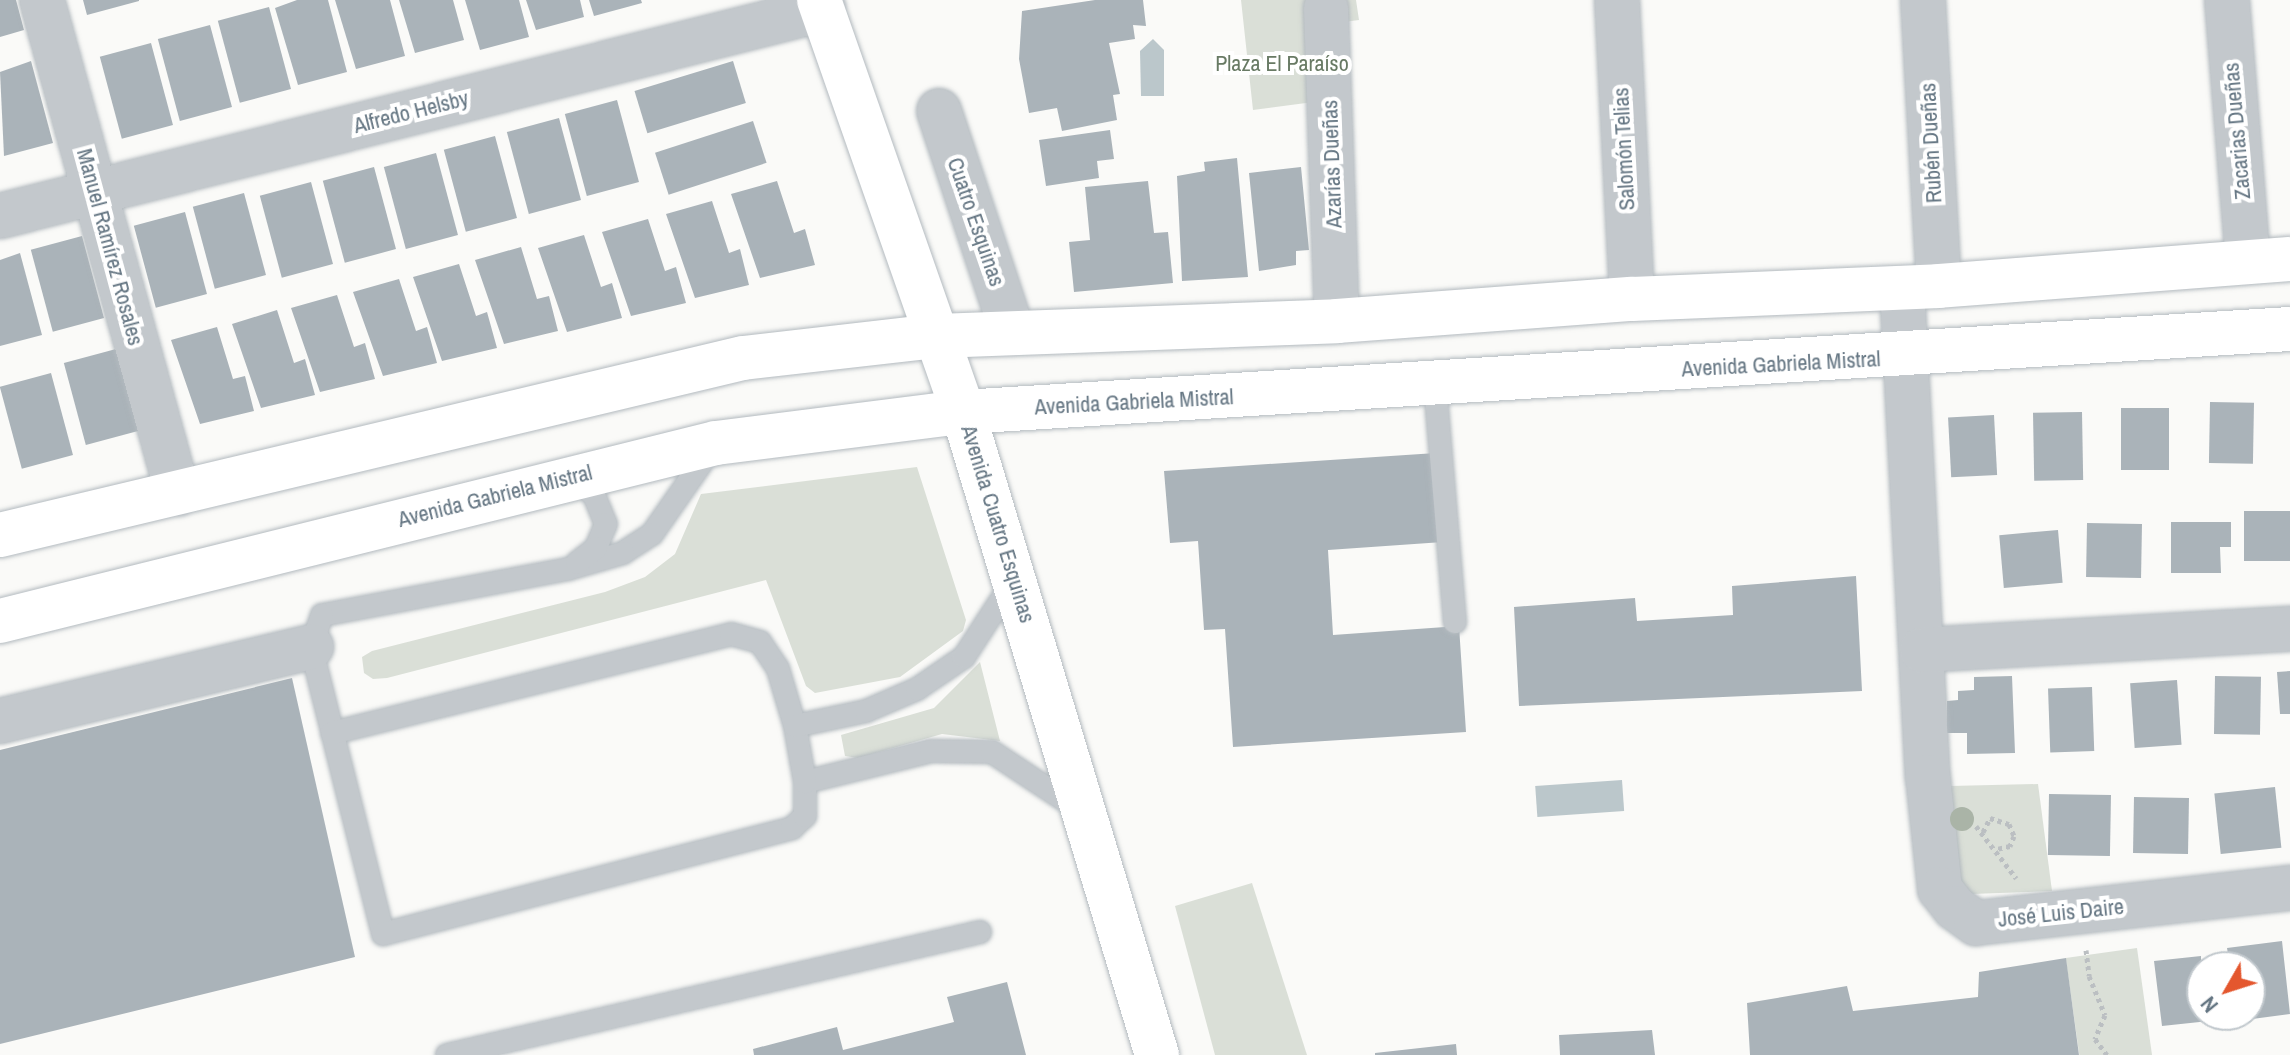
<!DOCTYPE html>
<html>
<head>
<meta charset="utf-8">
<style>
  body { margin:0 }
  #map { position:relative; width:2290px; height:1055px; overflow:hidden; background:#fafaf8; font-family:"Archivo Narrow",sans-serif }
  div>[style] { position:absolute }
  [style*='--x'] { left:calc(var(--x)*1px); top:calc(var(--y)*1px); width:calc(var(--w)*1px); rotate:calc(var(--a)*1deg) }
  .green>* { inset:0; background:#dadfd7; transform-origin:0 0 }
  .water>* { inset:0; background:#bbc7cb; transform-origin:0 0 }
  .building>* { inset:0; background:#aab3b9; transform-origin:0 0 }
  .path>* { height:5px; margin-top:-2.5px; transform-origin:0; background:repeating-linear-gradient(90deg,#bbbfc2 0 4px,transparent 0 8px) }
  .roads { filter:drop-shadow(0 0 2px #b3babf) drop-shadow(0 0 2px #b3babf) }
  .lane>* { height:22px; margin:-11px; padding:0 11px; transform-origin:11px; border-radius:11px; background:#c3c8cc }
  .street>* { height:44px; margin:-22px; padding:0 22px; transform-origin:22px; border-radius:22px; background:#c3c8cc }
  .secondary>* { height:44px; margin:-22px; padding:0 22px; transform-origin:22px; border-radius:22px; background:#fff }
  .trees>* { width:24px; height:24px; margin:-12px; border-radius:50%; background:#aab4a7 }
  span { translate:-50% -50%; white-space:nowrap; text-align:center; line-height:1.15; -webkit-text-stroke:8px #fff; paint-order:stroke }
  .park-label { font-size:22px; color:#687a64 }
  .street-label { font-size:22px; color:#657683 }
  .north { position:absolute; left:2186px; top:951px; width:80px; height:80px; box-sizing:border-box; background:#fff; border:2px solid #c1c8cd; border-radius:50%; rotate:231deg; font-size:22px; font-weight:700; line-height:32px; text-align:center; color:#657683 }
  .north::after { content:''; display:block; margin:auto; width:28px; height:36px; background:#e4572e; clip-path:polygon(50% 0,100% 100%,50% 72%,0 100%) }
</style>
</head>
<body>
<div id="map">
  <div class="green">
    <div style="clip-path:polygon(1241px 0,1356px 0,1359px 20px,1312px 26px,1321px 101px,1253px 110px)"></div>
    <div style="clip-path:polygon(917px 467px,966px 620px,963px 631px,900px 677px,815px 693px,806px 686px,766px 580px,387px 678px,373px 679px,364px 673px,362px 657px,372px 651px,605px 592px,645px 577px,675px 554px,701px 494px)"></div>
    <div style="clip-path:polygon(980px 662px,1000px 741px,942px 734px,858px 758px,845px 756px,841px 735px,934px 708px)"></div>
    <div style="clip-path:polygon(2038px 784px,2052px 891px,1972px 894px,1955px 875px,1950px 786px)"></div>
    <div style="clip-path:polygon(1252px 883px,1307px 1055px,1215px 1055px,1175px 906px)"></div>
    <div style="left:2137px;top:948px;width:108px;height:72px;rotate:82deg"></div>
  </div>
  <div class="water">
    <div style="clip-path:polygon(1153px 39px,1164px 50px,1164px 96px,1141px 96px,1140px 51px)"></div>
    <div style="left:1622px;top:780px;width:31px;height:87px;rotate:86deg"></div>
  </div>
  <div class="building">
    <div style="clip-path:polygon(0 0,16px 0,24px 30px,0 37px)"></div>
    <div style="clip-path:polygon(83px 0,139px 0,139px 1px,87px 15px)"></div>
    <div style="clip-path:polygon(297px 0,328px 0,347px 72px,298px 85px,275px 8px)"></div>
    <div style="clip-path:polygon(335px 0,390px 0,405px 56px,356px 69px)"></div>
    <div style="clip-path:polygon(399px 0,453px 0,464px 40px,415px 53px)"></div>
    <div style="clip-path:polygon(465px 0,519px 0,529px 37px,480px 50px)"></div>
    <div style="clip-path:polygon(526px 0,580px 0,584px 17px,536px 30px)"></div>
    <div style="clip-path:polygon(589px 0,641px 0,642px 3px,594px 16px)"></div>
    <div style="clip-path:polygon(1095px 0,1143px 0,1146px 26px,1133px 25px,1135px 39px,1109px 43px,1120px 94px,1113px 95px,1117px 120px,1062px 131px,1057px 108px,1029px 113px,1019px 59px,1022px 11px)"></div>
    <div style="left:269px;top:7px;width:85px;height:53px;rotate:75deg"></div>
    <div style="left:210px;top:25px;width:85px;height:54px;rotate:75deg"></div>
    <div style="left:151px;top:43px;width:85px;height:53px;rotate:75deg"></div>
    <div style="clip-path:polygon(31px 61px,53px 143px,4px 156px,0 72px)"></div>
    <div style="left:733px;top:61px;width:44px;height:103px;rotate:73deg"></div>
    <div style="left:617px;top:100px;width:85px;height:54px;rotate:75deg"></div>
    <div style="left:559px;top:118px;width:85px;height:54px;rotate:75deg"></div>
    <div style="left:753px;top:121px;width:44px;height:103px;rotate:72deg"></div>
    <div style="clip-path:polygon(1110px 130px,1114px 159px,1097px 161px,1099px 178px,1046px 186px,1039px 140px)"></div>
    <div style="left:495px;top:136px;width:85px;height:53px;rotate:75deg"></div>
    <div style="left:436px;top:153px;width:85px;height:54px;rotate:75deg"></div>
    <div style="clip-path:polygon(1237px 158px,1248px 277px,1182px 281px,1177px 176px,1205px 171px,1204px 162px)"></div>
    <div style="left:374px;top:167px;width:85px;height:53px;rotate:75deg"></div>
    <div style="clip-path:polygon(1301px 167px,1309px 250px,1296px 251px,1296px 265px,1259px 271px,1249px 173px)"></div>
    <div style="clip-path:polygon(777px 181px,794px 233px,805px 229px,815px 265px,760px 278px,731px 194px)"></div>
    <div style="clip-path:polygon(1148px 181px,1154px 233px,1168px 232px,1173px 283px,1074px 292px,1069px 242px,1090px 240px,1085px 187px)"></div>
    <div style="left:311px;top:182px;width:85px;height:53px;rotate:75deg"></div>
    <div style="left:244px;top:193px;width:85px;height:53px;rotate:75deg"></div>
    <div style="clip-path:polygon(712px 201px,729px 253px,740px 249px,749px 285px,695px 298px,666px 214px)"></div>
    <div style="left:185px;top:212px;width:85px;height:53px;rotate:75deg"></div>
    <div style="clip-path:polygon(648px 219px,665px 271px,676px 267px,686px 303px,631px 316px,602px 232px)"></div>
    <div style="clip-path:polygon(584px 235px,601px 287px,612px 283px,622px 318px,567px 332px,538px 248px)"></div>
    <div style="left:82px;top:236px;width:85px;height:53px;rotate:75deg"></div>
    <div style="clip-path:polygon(521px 247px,537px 299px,549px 296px,558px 331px,504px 344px,475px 260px)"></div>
    <div style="clip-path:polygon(20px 253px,42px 335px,0 346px,0 260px)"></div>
    <div style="clip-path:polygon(459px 264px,476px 316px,487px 312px,497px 348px,442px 361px,413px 277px)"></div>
    <div style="clip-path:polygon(399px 279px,416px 331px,427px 327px,437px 363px,383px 376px,353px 292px)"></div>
    <div style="clip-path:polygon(337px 295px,354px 347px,365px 343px,375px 379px,320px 392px,291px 308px)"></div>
    <div style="clip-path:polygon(277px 310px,294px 363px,305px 359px,315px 395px,261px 408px,232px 324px)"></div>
    <div style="clip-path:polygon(217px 327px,233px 379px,245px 376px,254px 411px,200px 424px,171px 340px)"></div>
    <div style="left:116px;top:349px;width:85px;height:54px;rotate:75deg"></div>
    <div style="left:51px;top:373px;width:85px;height:53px;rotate:75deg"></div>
    <div style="left:2210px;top:402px;width:44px;height:61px;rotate:1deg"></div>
    <div style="left:2121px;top:408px;width:48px;height:62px"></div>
    <div style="left:2082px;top:412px;width:68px;height:49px;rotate:89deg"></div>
    <div style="left:1994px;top:415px;width:60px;height:46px;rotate:87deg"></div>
    <div style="clip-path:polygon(1436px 453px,1443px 542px,1328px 550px,1333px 635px,1459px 626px,1466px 732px,1233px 747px,1225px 629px,1204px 630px,1198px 541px,1170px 543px,1164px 471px)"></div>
    <div style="left:2290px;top:511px;width:50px;height:46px;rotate:90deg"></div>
    <div style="clip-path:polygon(2171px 522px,2231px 522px,2231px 547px,2220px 547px,2221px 573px,2171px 573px)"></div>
    <div style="left:2087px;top:523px;width:55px;height:54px;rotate:1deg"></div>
    <div style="left:2058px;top:530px;width:53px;height:59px;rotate:85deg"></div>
    <div style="clip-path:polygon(1856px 576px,1862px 691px,1519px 706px,1514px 607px,1635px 598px,1637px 621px,1733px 615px,1732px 586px)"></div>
    <div style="clip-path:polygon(2290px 671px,2290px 714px,2280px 714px,2277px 672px)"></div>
    <div style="clip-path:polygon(2012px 676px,2015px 753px,1967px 754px,1967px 733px,1947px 733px,1947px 701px,1958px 700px,1958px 691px,1974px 690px,1974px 677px)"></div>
    <div style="left:2215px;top:676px;width:46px;height:58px;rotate:1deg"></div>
    <div style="clip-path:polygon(292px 678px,355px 957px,0 1044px,0 750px)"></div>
    <div style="left:2177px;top:680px;width:65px;height:47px;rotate:86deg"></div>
    <div style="left:2092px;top:687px;width:64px;height:44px;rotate:88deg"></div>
    <div style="left:2275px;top:787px;width:61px;height:61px;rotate:84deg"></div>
    <div style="left:2049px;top:794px;width:62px;height:61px;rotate:1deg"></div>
    <div style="left:2134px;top:797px;width:55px;height:56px;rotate:1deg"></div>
    <div style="clip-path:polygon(2282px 941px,2290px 1014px,2237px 1021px,2236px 1015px,2250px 1015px,2250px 967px,2230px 967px,2227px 948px)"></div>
    <div style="clip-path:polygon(2201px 956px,2202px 1015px,2209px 1021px,2162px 1026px,2154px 961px)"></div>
    <div style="clip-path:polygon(2066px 958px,2079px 1055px,1750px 1055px,1747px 1003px,1847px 986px,1853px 1011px,1978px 997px,1979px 972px)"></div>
    <div style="clip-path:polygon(1007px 982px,1026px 1055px,754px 1055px,753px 1049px,837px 1027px,843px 1050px,954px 1022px,947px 997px)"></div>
    <div style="clip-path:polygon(1652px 1030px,1655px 1055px,1560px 1055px,1559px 1035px)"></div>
    <div style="clip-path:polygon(1456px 1044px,1457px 1055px,1375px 1055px,1375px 1053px)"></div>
  </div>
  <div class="path">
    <div style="--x:1976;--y:826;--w:66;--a:52.4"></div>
    <div style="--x:1983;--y:832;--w:16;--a:-63"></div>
    <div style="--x:1990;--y:818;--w:20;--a:18"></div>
    <div style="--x:2009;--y:824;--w:13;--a:67"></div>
    <div style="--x:2014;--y:836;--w:11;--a:112"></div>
    <div style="--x:2010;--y:846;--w:13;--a:167"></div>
    <div style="--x:2086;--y:950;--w:26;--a:83"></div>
    <div style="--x:2089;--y:976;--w:42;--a:67.7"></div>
    <div style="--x:2105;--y:1015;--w:26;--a:113"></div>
    <div style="--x:2095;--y:1039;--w:20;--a:53"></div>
  </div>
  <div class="roads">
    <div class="lane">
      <div style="--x:1435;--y:385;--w:238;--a:85.2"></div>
      <div style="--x:712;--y:448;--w:105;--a:124.9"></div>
      <div style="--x:652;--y:534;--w:35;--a:147"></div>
      <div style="--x:623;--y:553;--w:57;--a:163.8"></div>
      <div style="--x:568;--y:569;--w:250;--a:169.4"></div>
      <div style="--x:322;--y:615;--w:34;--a:109"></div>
      <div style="--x:311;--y:647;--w:296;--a:75.9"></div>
      <div style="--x:383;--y:934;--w:423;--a:-14.5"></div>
      <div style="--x:792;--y:828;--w:18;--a:-43"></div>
      <div style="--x:805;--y:816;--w:34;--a:-90"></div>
      <div style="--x:805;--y:782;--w:130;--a:-13.8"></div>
      <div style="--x:931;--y:751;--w:61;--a:0.9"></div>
      <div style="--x:992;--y:752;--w:103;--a:33.5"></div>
      <div style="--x:573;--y:477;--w:28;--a:41"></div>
      <div style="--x:594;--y:495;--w:31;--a:68"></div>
      <div style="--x:606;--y:524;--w:26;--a:113"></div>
      <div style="--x:596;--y:548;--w:24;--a:142"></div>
      <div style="--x:795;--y:726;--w:57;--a:79.9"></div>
      <div style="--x:332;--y:733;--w:411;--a:-13.9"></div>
      <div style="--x:731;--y:634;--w:30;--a:15"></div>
      <div style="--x:760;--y:642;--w:32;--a:56"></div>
      <div style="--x:778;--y:669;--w:59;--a:73.4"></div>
      <div style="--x:795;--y:726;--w:73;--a:-11.9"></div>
      <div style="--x:866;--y:711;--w:56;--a:-23.3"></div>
      <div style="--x:917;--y:689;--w:57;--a:-34.2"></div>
      <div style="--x:964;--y:657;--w:92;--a:-57"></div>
      <div style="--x:447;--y:1055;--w:547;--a:-12.99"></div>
    </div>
    <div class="street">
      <div style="--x:42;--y:0;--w:512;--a:74.61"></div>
      <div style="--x:1617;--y:0;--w:299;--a:87.1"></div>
      <div style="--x:1923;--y:0;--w:286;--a:86.8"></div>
      <div style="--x:2227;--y:0;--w:263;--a:85.4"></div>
      <div style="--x:1326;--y:8;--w:313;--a:88"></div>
      <div style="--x:939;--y:111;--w:234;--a:71.6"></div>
      <div style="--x:0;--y:216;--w:849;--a:-14.12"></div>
      <div style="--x:1902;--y:288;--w:490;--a:87"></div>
      <div style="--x:1928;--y:777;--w:113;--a:83.9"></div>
      <div style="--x:1940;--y:889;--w:24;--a:52"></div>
      <div style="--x:1955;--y:908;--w:26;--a:36"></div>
      <div style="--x:1976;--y:923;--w:316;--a:-6.4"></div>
      <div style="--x:1922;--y:650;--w:369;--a:-3.3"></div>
      <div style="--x:0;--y:721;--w:320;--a:-13.4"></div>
    </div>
    <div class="secondary">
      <div style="--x:819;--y:0;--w:436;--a:70.7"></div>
      <div style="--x:963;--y:412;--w:672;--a:73.21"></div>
      <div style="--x:0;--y:535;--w:764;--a:-13.4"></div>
      <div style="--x:743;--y:358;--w:195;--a:-6.5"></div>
      <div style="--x:937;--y:336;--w:400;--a:-2.1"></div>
      <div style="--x:1337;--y:321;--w:296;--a:-4.3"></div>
      <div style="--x:1632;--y:299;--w:307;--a:-2.4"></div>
      <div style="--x:1939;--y:286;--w:352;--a:-4.4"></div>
      <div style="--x:0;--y:621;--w:738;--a:-13.96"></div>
      <div style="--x:716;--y:443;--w:249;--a:-7.2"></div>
      <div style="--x:963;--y:412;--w:1330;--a:-3.58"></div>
    </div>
  </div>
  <div class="trees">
    <div style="left:1962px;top:819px"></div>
  </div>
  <div class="park-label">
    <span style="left:1282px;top:64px">Plaza El Paraíso</span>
  </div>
  <div class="street-label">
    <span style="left:411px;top:112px;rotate:-14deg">Alfredo Helsby</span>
    <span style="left:2237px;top:131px;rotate:-95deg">Zacarias Dueñas</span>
    <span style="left:1931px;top:143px;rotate:-93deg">Rubén Dueñas</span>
    <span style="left:1624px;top:149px;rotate:-93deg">Salomón Telias</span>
    <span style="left:1332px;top:164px;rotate:-92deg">Azarías Dueñas</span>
    <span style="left:976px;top:222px;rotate:71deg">Cuatro Esquinas</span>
    <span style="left:110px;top:247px;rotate:75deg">Manuel Ramírez Rosales</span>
    <span style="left:1781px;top:364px;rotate:-3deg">Avenida Gabriela Mistral</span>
    <span style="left:1134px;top:402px;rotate:-3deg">Avenida Gabriela Mistral</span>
    <span style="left:495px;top:496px;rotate:-14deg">Avenida Gabriela Mistral</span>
    <span style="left:998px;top:524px;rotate:73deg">Avenida Cuatro Esquinas</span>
    <span style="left:2061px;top:913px;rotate:-6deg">José Luis Daire</span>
  </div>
  <div class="north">N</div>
</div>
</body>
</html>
